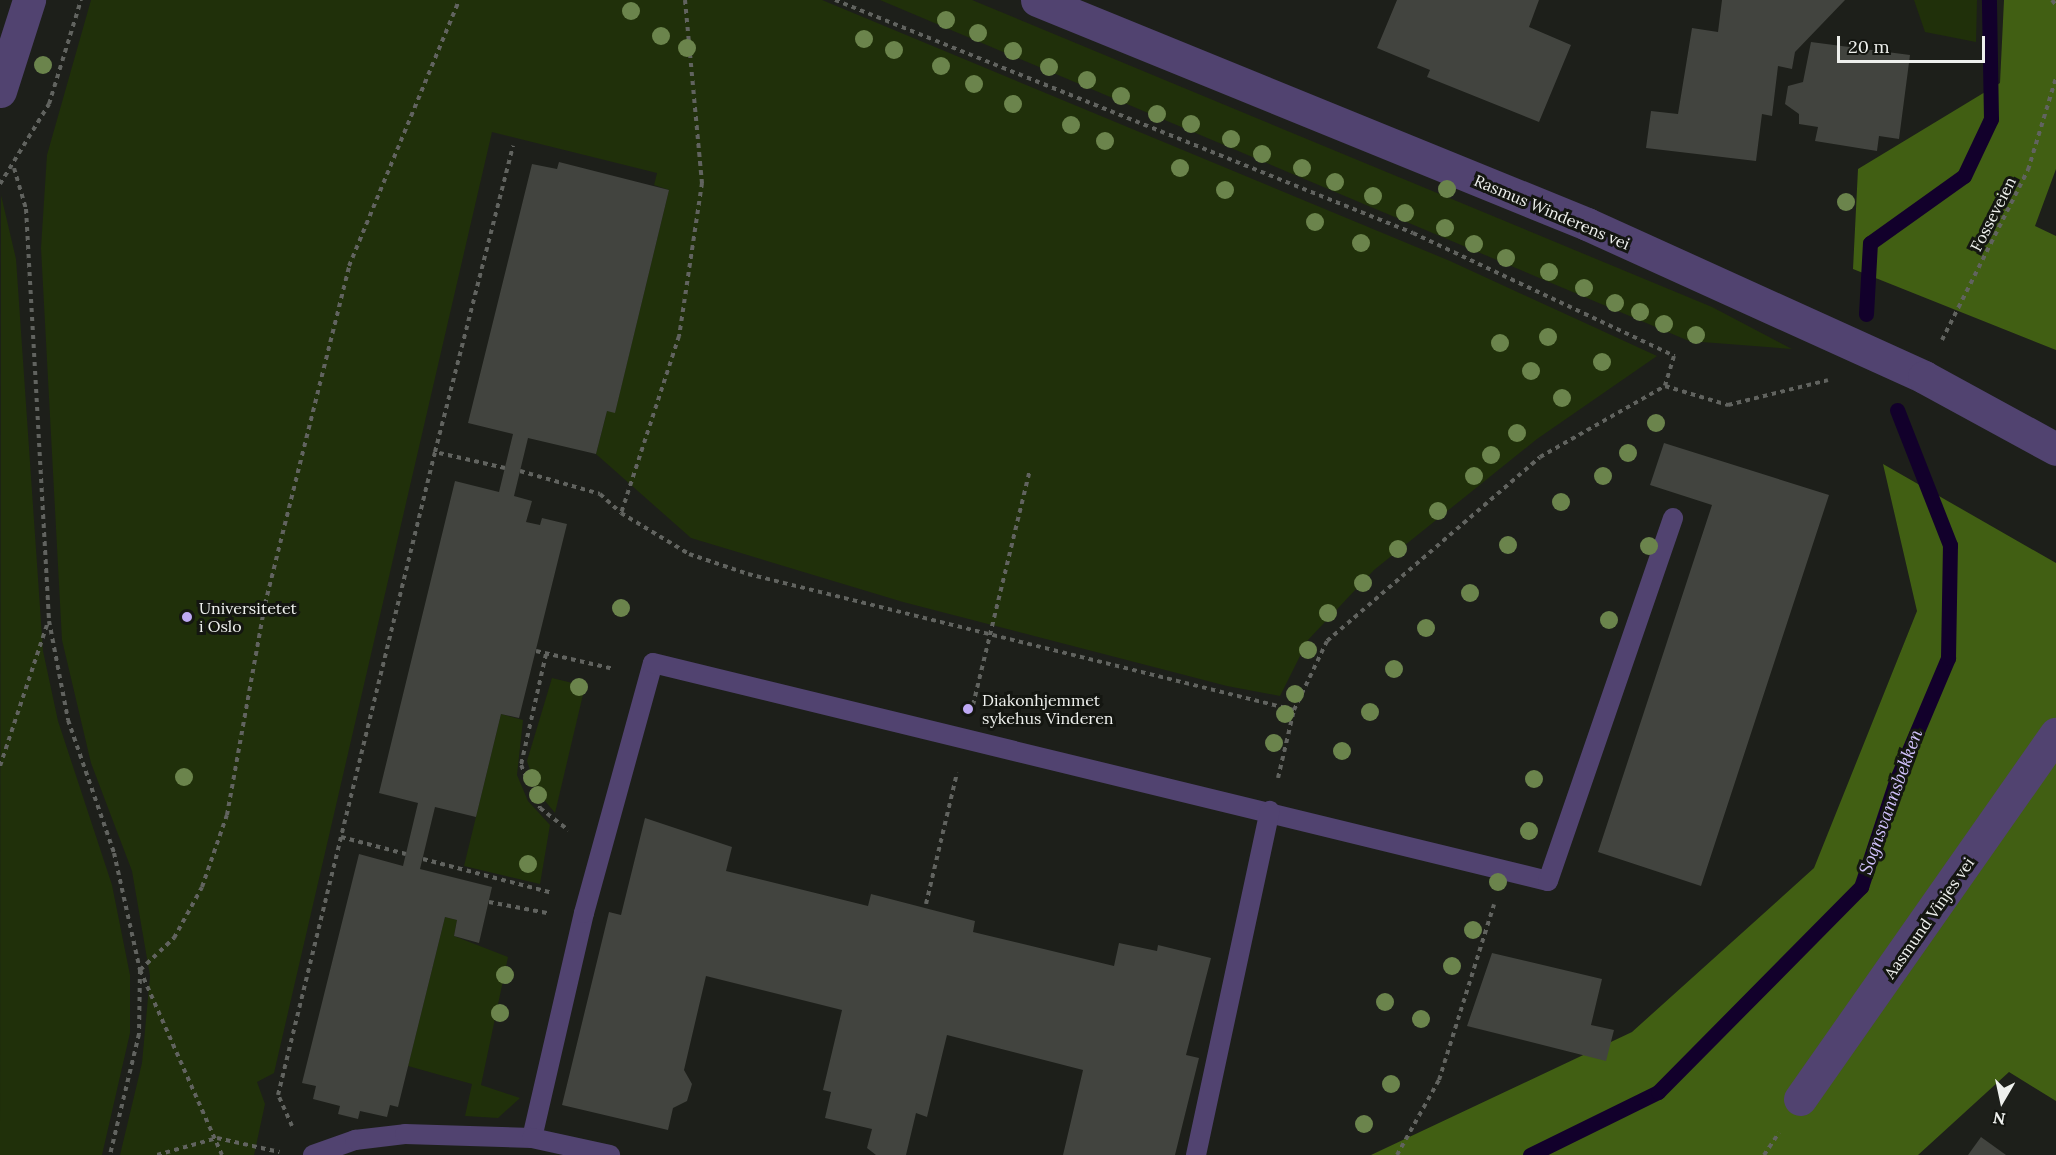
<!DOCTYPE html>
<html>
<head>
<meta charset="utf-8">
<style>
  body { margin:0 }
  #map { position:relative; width:2056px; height:1155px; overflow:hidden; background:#1d1f1a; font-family:Lora,serif }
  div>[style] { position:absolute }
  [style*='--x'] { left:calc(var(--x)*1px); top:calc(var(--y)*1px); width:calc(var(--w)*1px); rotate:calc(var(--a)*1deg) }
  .green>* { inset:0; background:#20300a }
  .forest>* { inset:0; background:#415f13 }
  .stream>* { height:15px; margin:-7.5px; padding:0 7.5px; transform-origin:7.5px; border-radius:7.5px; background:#12002b }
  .building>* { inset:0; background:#42443f }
  .path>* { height:4px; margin-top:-2px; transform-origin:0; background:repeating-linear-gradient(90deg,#61635f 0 4.5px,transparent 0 9px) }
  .service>* { height:20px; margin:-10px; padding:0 10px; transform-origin:10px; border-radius:10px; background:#514370 }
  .minor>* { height:33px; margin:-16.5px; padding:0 16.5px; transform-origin:16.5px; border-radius:16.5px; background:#514370 }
  .trees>* { width:18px; height:18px; margin:-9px; border-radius:50%; background:#6b844c }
  .dots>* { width:16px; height:16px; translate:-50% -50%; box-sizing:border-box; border:3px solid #141611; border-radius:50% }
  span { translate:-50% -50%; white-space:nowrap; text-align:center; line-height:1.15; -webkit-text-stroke:6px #141611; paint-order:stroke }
  .street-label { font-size:16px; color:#eef0ed }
  .poi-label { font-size:16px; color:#eef0ed }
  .left { translate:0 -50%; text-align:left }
  .water-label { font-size:18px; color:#d0c1fb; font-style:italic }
  .north { position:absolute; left:1972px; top:1071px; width:60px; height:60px; -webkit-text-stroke:4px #141611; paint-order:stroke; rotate:189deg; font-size:16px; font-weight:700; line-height:24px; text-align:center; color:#eef0ed }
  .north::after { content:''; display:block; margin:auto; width:21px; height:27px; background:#eef0ed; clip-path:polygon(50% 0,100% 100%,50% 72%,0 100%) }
  .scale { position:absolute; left:1837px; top:36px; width:148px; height:27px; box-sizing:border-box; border:3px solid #eef0ed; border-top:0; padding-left:8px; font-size:18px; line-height:21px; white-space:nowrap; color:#eef0ed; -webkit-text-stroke:4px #141611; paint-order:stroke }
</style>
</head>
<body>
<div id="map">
  <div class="green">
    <div style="clip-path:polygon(91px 0,822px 0,1450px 261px,1657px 356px,1537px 439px,1374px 570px,1308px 640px,1280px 696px,1227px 686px,903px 602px,691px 538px,596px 454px,607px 411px,615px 412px,669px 190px,654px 185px,657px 173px,492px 132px,274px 1073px,257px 1082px,265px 1104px,254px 1155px,120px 1155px,142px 1063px,150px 976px,132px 871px,91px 763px,62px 640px,41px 248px,47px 155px)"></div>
    <div style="clip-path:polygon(880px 0,972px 0,1712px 307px,1792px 349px,1689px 341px)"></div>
    <div style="clip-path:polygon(1914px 0,1977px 0,1976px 42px,1925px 32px)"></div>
    <div style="clip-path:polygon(1px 195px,16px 259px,43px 651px,58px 721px,112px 885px,130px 975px,130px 1033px,102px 1155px,0 1155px)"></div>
    <div style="clip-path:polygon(552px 678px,585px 686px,555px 813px,537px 791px,527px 761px)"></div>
    <div style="clip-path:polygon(501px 714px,523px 720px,517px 775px,528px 801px,550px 825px,540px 884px,464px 866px)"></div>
    <div style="clip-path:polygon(445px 917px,457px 920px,454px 936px,508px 957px,481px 1085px,520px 1098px,498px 1118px,465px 1116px,472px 1084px,408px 1066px)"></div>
  </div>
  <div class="forest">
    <div style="clip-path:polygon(2004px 0,2056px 0,2056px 169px,2035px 226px,2056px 236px,2056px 350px,1853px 269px,1858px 169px,2000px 83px)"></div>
    <div style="clip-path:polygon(1883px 464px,2056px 563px,2056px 1101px,2009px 1072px,1918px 1155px,1371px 1155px,1632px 1032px,1814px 868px,1917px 611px)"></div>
  </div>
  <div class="stream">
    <div style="--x:1866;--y:314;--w:71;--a:-86.8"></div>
    <div style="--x:1870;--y:243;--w:115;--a:-35.5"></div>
    <div style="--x:1964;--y:176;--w:63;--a:-64.7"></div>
    <div style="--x:1991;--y:119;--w:119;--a:-91"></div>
    <div style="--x:1530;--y:1155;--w:143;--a:-26.2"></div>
    <div style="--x:1658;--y:1092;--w:289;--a:-45.3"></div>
    <div style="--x:1861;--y:887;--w:112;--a:-71.7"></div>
    <div style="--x:1896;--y:781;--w:134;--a:-67.1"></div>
    <div style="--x:1948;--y:658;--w:113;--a:-89"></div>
    <div style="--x:1950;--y:545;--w:145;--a:-111.4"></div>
  </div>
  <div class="building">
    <div style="clip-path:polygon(1397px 0,1539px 0,1529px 27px,1571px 45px,1539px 122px,1427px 77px,1430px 70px,1377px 48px)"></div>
    <div style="clip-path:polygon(1722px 0,1845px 0,1795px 52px,1792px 69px,1778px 66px,1772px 116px,1762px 114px,1756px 161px,1646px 148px,1651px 111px,1678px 114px,1692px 28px,1718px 32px)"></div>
    <div style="clip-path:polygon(1811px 42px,1910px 55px,1899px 139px,1879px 136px,1877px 151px,1815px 141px,1818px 127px,1799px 124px,1799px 114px,1785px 104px,1788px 86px,1803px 82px)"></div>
    <div style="clip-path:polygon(559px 162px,669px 190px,615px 413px,607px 411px,596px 454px,528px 438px,514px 496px,532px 501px,526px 522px,540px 525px,542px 518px,567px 524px,519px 718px,501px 714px,476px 817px,435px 807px,420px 869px,492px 887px,479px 943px,454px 936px,457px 920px,445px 917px,398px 1107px,390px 1105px,387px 1117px,360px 1111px,358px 1119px,338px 1114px,340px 1106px,313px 1099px,316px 1086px,302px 1083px,359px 854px,403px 866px,418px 803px,379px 793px,455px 481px,499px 492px,513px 434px,468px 423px,532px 164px,557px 169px)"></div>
    <div style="clip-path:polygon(1664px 443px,1829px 495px,1701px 886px,1598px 852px,1712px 505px,1650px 485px)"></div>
    <div style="clip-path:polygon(645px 818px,732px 847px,726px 871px,868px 906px,871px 894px,975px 921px,973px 932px,1114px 966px,1119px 943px,1157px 951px,1158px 945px,1211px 958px,1186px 1055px,1199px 1058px,1175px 1155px,1063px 1155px,1083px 1070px,947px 1035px,927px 1117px,916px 1113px,906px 1155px,876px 1155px,867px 1148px,872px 1129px,825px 1118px,831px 1092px,823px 1090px,842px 1010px,706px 976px,684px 1070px,692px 1084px,687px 1101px,673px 1108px,668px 1130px,562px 1105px,609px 912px,621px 915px)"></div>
    <div style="clip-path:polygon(1492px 953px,1602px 979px,1591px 1025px,1614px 1030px,1606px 1061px,1467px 1026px)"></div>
    <div style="clip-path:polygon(1981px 1137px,2006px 1155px,1968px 1155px)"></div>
  </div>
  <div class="path">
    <div style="--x:685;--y:0;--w:184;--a:84.7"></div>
    <div style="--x:702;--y:183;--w:155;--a:98.5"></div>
    <div style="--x:679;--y:336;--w:186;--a:108.1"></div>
    <div style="--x:621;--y:513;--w:79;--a:31.1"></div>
    <div style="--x:689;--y:554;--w:62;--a:18.7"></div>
    <div style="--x:748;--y:574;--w:563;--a:13.99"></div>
    <div style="--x:835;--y:0;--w:623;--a:21.96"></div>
    <div style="--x:1413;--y:233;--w:289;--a:25.2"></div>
    <div style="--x:1674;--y:356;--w:31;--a:107"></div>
    <div style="--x:2052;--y:0;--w:6;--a:51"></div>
    <div style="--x:14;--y:168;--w:43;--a:73.7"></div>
    <div style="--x:26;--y:209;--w:413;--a:86.8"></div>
    <div style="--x:49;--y:621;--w:101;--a:79.1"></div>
    <div style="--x:68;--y:720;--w:141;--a:70.9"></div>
    <div style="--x:114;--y:853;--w:120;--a:77.5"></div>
    <div style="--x:140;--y:970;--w:64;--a:90.9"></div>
    <div style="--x:139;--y:1034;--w:124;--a:103.5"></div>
    <div style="--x:0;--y:184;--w:94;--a:-58.5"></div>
    <div style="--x:49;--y:104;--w:109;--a:-72.9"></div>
    <div style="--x:1942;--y:340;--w:191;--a:-63.2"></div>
    <div style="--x:2028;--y:170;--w:96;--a:-73.1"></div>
    <div style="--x:505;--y:468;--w:72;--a:-167.1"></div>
    <div style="--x:435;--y:452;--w:316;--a:-75.7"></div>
    <div style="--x:520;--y:471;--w:83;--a:16"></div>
    <div style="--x:600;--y:494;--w:28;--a:42"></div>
    <div style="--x:536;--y:651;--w:80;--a:13"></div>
    <div style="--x:546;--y:654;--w:114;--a:102.7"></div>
    <div style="--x:521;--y:765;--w:47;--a:66.2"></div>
    <div style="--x:540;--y:808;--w:36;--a:38"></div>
    <div style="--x:973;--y:705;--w:239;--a:-76.4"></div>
    <div style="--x:0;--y:766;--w:152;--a:-71.6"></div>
    <div style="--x:1278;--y:778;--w:70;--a:-76.8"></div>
    <div style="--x:1294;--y:710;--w:76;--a:-64.4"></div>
    <div style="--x:1327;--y:641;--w:281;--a:-40.8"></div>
    <div style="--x:1540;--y:457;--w:144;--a:-29.6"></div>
    <div style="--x:1665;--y:386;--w:66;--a:16.8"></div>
    <div style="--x:1728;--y:405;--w:103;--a:-14"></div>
    <div style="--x:341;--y:837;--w:67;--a:14.7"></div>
    <div style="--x:423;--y:859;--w:134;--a:14.7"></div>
    <div style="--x:489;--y:902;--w:59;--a:10.7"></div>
    <div style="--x:926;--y:904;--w:135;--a:-76.7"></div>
    <div style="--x:292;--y:1126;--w:34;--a:-114"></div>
    <div style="--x:278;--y:1095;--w:662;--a:-76.28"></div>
    <div style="--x:157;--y:1155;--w:62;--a:-15.8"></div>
    <div style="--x:217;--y:1138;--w:64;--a:12.7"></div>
    <div style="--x:222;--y:1155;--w:202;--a:-113.9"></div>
    <div style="--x:140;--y:970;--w:47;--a:-43.3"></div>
    <div style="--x:174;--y:938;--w:58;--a:-61.2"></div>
    <div style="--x:202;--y:887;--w:76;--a:-70.9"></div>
    <div style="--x:227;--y:815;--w:214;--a:-79.8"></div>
    <div style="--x:265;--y:604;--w:348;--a:-76"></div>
    <div style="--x:349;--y:266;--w:288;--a:-67.5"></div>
    <div style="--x:1397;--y:1155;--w:86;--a:-60.8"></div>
    <div style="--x:1439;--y:1080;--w:184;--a:-72.6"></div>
    <div style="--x:1764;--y:1155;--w:27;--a:-56"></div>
  </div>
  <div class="service">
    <div style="--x:532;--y:1138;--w:231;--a:-77"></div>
    <div style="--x:584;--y:913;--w:259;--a:-74.6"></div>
    <div style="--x:653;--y:663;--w:921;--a:13.69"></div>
    <div style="--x:1548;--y:881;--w:384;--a:-71"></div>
    <div style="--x:313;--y:1155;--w:45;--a:-19.7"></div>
    <div style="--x:355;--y:1140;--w:50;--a:-6.8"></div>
    <div style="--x:405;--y:1134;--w:127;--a:1.8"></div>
    <div style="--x:532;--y:1138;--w:80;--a:12.3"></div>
    <div style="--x:1196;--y:1155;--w:352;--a:-77.9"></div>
  </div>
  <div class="minor">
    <div style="--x:1037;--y:0;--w:594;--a:22.16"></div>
    <div style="--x:1587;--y:224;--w:370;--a:24.4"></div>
    <div style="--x:1924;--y:377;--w:150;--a:28.6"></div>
    <div style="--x:0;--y:91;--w:96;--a:-72.3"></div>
    <div style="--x:1800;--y:1099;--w:446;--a:-55"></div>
  </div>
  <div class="trees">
    <div style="left:631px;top:11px"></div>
    <div style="left:946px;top:20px"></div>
    <div style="left:978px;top:33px"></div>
    <div style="left:661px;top:36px"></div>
    <div style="left:864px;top:39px"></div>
    <div style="left:687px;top:48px"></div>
    <div style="left:894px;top:50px"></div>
    <div style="left:1013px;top:51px"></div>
    <div style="left:43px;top:65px"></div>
    <div style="left:941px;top:66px"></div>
    <div style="left:1049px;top:67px"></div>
    <div style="left:1087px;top:80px"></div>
    <div style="left:974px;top:84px"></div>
    <div style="left:1121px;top:96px"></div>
    <div style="left:1013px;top:104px"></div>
    <div style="left:1157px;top:114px"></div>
    <div style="left:1191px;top:124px"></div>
    <div style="left:1071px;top:125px"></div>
    <div style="left:1231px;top:139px"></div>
    <div style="left:1105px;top:141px"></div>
    <div style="left:1262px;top:154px"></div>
    <div style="left:1180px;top:168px"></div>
    <div style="left:1302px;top:168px"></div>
    <div style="left:1335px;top:182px"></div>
    <div style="left:1447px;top:189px"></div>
    <div style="left:1225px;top:190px"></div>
    <div style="left:1373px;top:196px"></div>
    <div style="left:1846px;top:202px"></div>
    <div style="left:1405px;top:213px"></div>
    <div style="left:1315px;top:222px"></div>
    <div style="left:1445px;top:228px"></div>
    <div style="left:1361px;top:243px"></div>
    <div style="left:1474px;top:244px"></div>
    <div style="left:1506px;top:258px"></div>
    <div style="left:1549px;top:272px"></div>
    <div style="left:1584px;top:288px"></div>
    <div style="left:1615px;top:303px"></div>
    <div style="left:1640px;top:312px"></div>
    <div style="left:1664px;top:324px"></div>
    <div style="left:1696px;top:335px"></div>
    <div style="left:1548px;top:337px"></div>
    <div style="left:1500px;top:343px"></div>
    <div style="left:1602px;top:362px"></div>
    <div style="left:1531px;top:371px"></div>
    <div style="left:1562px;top:398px"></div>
    <div style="left:1656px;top:423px"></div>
    <div style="left:1517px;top:433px"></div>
    <div style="left:1628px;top:453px"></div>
    <div style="left:1491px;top:455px"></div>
    <div style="left:1474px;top:476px"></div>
    <div style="left:1603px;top:476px"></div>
    <div style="left:1561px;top:502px"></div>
    <div style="left:1438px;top:511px"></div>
    <div style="left:1508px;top:545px"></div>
    <div style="left:1649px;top:546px"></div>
    <div style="left:1398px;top:549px"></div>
    <div style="left:1363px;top:583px"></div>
    <div style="left:1470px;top:593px"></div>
    <div style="left:621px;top:608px"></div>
    <div style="left:1328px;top:613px"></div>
    <div style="left:1609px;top:620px"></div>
    <div style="left:1426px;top:628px"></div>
    <div style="left:1308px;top:650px"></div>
    <div style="left:1394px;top:669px"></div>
    <div style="left:579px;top:687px"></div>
    <div style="left:1295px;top:694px"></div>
    <div style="left:1370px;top:712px"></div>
    <div style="left:1285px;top:714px"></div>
    <div style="left:1274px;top:743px"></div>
    <div style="left:1342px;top:751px"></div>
    <div style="left:184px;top:777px"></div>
    <div style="left:532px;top:778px"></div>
    <div style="left:1534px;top:779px"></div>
    <div style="left:538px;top:795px"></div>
    <div style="left:1529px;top:831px"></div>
    <div style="left:528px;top:864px"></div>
    <div style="left:1498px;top:882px"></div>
    <div style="left:1473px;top:930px"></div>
    <div style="left:1452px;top:966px"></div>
    <div style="left:505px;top:975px"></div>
    <div style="left:1385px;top:1002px"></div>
    <div style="left:500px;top:1013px"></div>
    <div style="left:1421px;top:1019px"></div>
    <div style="left:1391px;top:1084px"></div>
    <div style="left:1364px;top:1124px"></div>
  </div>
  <div class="dots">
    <div style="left:187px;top:617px;background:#bea9f4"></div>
    <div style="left:968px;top:709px;background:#bea9f4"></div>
  </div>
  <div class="street-label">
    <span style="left:1552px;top:212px;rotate:23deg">Rasmus Winderens vei</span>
    <span style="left:1993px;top:214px;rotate:-63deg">Fosseveien</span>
    <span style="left:1929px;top:918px;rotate:-55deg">Aasmund Vinjes vei</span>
  </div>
  <div class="poi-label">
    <span class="left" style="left:199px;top:617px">Universitetet<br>i Oslo</span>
    <span class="left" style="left:982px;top:709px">Diakonhjemmet<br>sykehus Vinderen</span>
  </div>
  <div class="water-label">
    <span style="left:1891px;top:802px;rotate:-70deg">Sognsvannsbekken</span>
  </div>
  <div class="north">N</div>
  <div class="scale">20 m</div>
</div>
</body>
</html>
